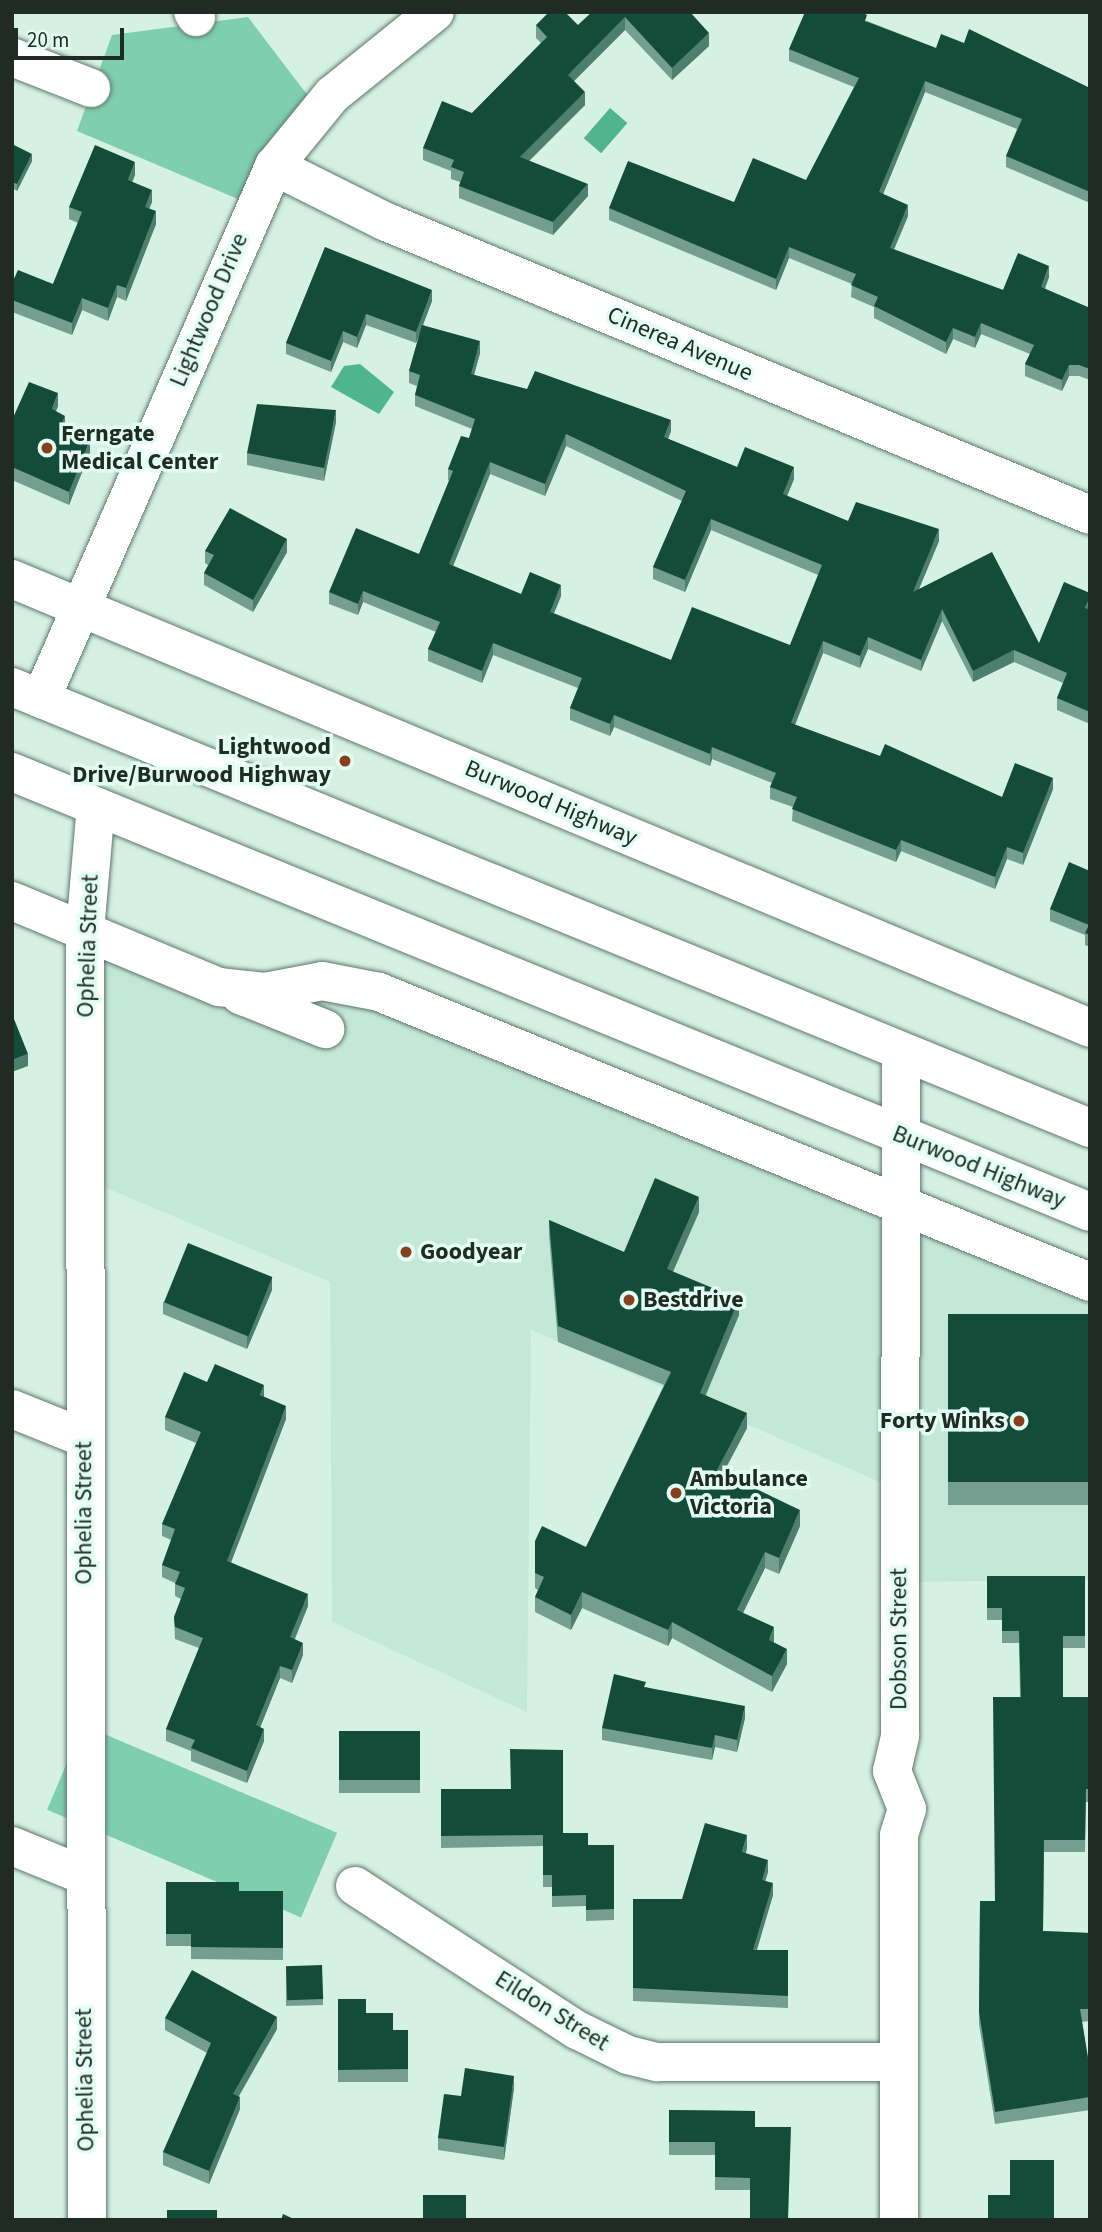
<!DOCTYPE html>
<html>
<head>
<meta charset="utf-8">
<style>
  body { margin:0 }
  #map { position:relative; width:1102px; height:2232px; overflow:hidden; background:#d5f1e4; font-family:"Source Sans 3",sans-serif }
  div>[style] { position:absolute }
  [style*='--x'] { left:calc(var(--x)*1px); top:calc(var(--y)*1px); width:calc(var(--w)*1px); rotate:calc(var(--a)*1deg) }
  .built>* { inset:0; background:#c4e8d8 }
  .green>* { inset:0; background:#7fceaf; transform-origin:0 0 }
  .water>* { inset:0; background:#4fb591; transform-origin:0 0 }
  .roads { filter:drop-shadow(0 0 2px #5e776c) drop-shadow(0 0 2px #5e776c) }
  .street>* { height:38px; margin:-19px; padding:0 19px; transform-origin:19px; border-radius:19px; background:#fff }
  .highway>* { height:38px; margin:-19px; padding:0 19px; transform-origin:19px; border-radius:19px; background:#fff }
  .wall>* { inset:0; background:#749e8f; transform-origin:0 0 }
  .shaded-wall>* { inset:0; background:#4e7e6d }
  .building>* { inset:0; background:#144c3a; transform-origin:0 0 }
  .dots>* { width:19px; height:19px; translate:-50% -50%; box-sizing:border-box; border:4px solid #e2fef2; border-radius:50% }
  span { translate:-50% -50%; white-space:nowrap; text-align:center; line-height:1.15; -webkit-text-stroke:7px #e2fef2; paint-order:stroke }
  .street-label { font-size:24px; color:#202b26 }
  .poi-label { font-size:24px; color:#202b26; font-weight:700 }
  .left { translate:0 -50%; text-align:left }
  .right { translate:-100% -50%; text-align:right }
  .frame { position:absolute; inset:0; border:14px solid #202b26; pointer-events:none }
  .scale { position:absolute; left:14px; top:28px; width:110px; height:32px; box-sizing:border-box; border:4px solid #202b26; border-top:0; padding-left:9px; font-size:21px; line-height:24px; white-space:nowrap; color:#202b26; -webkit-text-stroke:5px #e2fef2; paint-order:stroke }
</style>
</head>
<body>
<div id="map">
  <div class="built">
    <div style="clip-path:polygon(85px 931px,219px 987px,308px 983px,1090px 1282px,1090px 1580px,899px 1582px,898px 1490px,531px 1330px,527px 1712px,332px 1622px,330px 1282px,85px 1179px)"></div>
  </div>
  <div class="green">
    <div style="clip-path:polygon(248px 17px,318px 109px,252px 205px,77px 131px,112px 35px)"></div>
    <div style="left:83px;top:1725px;width:276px;height:92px;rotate:23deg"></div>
  </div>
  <div class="water">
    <div style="left:610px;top:108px;width:23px;height:40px;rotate:41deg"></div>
    <div style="clip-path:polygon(360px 364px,394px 392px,379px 414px,331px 387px,344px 366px)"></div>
  </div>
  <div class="roads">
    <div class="street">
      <div style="--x:193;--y:12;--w:6;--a:59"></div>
      <div style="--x:12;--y:57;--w:85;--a:21.4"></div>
      <div style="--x:274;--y:166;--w:123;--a:26.6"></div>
      <div style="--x:384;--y:221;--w:765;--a:22.61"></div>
      <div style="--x:12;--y:579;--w:1168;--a:22.61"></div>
      <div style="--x:41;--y:699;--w:582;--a:-66.39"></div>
      <div style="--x:274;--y:166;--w:92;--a:-50.8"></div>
      <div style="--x:332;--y:95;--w:132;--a:-38.9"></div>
      <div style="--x:12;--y:901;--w:224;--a:22.6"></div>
      <div style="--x:219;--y:987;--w:46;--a:6.2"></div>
      <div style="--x:265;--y:992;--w:58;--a:-10.9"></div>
      <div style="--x:322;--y:981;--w:58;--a:10.9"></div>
      <div style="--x:379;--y:992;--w:768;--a:22.19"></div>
      <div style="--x:240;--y:995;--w:92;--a:21.8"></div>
      <div style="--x:12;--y:1409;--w:78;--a:21.9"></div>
      <div style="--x:12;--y:1846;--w:77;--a:22.2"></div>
      <div style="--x:355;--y:1886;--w:265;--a:33"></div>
      <div style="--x:577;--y:2030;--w:57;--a:26.1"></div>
      <div style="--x:628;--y:2055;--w:30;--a:14"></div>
      <div style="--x:657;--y:2062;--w:241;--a:0"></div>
      <div style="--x:87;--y:2220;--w:1289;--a:-90.09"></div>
      <div style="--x:85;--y:931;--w:125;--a:-85"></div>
      <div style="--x:899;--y:2220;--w:385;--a:-90"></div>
      <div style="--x:899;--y:1835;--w:27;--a:-73"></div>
      <div style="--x:907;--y:1809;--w:41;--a:-111.5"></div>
      <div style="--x:892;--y:1771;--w:37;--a:-77"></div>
      <div style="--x:900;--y:1735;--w:682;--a:-89.92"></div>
    </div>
    <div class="highway">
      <div style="--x:12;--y:687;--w:1165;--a:22.25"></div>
      <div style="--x:12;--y:772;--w:1164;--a:22.2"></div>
    </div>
  </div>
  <div class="wall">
    <div style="clip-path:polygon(592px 12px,690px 12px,709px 46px,672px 80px,625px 30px,574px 81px,585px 105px,529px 161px,588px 196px,553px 235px,459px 198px,459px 186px,460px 182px,451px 179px,451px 171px,423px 160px,423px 148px,472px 113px,541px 43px,536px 38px,536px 25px,578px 25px)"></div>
    <div style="clip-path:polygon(867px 21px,936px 48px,1090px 88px,1090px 203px,1006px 167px,1006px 156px,1017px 129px,925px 92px,883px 194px,908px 216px,894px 249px,1003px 290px,1049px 277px,1045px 289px,1090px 308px,1090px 380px,1079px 376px,1069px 376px,1062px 391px,1025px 376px,1025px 364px,1030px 354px,981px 334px,975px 348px,953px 339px,946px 354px,874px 318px,874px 307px,851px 297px,852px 284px,789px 258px,776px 290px,609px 220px,609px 208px,734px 202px,806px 180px,854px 87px,789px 61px,789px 49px)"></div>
    <div style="clip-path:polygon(12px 144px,32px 161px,17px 191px,12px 188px)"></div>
    <div style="clip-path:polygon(135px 175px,132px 182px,152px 202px,149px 209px,156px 224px,126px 301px,117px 297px,108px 321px,82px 310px,72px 335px,12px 312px,12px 283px,53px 284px,78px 223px,69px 219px,69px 207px)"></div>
    <div style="clip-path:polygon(evenodd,325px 247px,432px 301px,423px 325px,480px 353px,474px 375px,671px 431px,668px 439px,737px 467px,794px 479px,787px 496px,848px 521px,939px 541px,919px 589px,1039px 643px,1090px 610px,1090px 724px,1057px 710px,1057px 698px,1063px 683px,1014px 662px,973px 682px,942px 621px,921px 671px,868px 649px,860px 668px,823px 653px,795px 725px,880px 756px,1002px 797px,1053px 789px,1023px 865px,1007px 859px,995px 889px,901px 851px,896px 862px,792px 821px,793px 807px,770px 799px,770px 787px,772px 783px,712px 759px,710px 766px,614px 727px,610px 736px,570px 720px,570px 708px,578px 688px,493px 655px,482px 683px,428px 661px,428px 649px,436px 632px,363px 602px,358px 615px,329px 604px,329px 592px,419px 554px,449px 481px,448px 480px,448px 469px,469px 438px,472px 429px,415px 406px,415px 395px,417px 386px,409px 383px,409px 371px,419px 336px,416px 343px,366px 325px,357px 348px,343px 342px,331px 372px,286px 354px,286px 343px,325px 247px,566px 446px,682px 501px,653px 567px,653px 579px,685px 592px,711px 530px,818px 575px,790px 645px,671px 660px,554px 613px,561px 596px,521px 594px,453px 566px,490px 474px,545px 496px,566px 446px)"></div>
    <div style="clip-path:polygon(58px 406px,56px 411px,65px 428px,90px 452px,69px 505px,12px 480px,12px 420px)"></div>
    <div style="clip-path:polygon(336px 422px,324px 481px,247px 465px,247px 453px)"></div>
    <div style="clip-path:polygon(205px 551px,287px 552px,253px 612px,204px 585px,204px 573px,208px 565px,205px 563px)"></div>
    <div style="clip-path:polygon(1090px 871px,1090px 947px,1085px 945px,1085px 935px,1050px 921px,1050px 909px)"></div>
    <div style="clip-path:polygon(699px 1212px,673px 1272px,739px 1315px,706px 1395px,747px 1428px,723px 1473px,800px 1526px,779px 1574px,765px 1568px,743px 1613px,774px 1643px,787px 1664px,772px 1692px,672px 1638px,668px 1646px,582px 1608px,571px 1630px,535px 1612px,535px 1597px,538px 1590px,535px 1588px,535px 1541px,586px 1547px,664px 1385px,558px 1342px,549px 1236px,549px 1220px,624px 1252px)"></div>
    <div style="clip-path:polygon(272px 1290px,247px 1349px,163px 1314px,163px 1302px)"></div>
    <div style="left:1090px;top:1314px;width:191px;height:142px;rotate:90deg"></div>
    <div style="clip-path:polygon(207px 1382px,264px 1397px,286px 1419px,231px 1562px,308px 1606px,295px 1639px,303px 1655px,292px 1683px,280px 1678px,260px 1727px,264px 1741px,247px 1783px,191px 1761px,191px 1751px,166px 1741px,166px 1729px,199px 1648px,175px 1639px,174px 1617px,181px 1599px,175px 1596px,175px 1583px,162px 1577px,162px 1565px,171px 1540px,162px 1536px,162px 1524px,196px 1443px,165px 1430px,165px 1417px)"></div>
    <div style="clip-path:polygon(987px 1576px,1085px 1576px,1085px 1648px,1063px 1648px,1063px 1697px,1090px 1697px,1090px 1802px,1086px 1802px,1085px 1852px,1044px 1852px,1043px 1931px,1090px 1933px,1090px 2021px,1082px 2022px,1090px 2070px,1090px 2110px,995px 2124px,979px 2024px,980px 1901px,995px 1901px,1020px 1697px,1019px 1643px,1002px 1643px,1002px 1620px,987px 1620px)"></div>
    <div style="clip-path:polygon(646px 1687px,745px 1718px,737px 1752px,715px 1747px,712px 1760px,602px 1740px,602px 1728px)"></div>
    <div style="left:339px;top:1731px;width:81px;height:62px"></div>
    <div style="clip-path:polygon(441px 1789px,563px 1833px,588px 1845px,614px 1845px,614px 1920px,586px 1921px,586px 1906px,552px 1907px,552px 1887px,543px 1887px,543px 1846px,441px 1848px)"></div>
    <div style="clip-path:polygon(747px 1848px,746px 1853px,768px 1872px,765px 1881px,773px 1895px,757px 1950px,788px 1950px,788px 2008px,633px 2001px,633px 1899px,682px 1899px)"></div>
    <div style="clip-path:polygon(166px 1882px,239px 1891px,283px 1891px,283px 1960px,191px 1959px,191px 1946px,166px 1946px)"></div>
    <div style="clip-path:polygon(286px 1966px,323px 1999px,323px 2005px,286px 2006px)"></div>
    <div style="clip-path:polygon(338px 1999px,366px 2013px,393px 2030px,408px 2030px,408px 2082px,338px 2082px)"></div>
    <div style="clip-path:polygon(165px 2018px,277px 2029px,239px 2096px,240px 2109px,209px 2184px,163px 2165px,163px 2152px,207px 2053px,165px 2030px)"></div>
    <div style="clip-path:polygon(514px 2088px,504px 2160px,438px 2150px,438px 2138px,461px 2096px)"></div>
    <div style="clip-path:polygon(669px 2110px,755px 2111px,750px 2190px,715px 2190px,715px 2155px,669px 2155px)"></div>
  </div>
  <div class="shaded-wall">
    <div style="clip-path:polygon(625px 17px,625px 30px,568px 87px,568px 75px)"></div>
    <div style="clip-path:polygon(709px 33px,709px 46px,672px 80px,672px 68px)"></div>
    <div style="clip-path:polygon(925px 81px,925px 92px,879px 204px,879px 192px)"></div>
    <div style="clip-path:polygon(585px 92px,585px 105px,520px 170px,520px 157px)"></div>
    <div style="clip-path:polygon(32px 154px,32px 161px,17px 191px,17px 184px)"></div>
    <div style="clip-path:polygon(135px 162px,135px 175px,128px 192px,128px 180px)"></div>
    <div style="clip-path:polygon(588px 184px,588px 196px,553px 235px,553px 222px)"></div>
    <div style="clip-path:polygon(152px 190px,152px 202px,145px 219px,145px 207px)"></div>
    <div style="clip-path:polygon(908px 205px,908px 216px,890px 259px,890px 248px)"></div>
    <div style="clip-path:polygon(156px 211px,156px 224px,126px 301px,126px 288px)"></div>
    <div style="clip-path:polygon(789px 247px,789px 258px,776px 290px,776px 279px)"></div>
    <div style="clip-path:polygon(1049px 266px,1049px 277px,1041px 298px,1041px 287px)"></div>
    <div style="clip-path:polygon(117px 285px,117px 297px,108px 321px,108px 308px)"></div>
    <div style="clip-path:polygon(432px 290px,432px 301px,416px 343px,416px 332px)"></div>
    <div style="clip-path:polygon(82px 298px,82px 310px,72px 335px,72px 323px)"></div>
    <div style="clip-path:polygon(366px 314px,366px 325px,357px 348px,357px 337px)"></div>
    <div style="clip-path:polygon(981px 323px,981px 334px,975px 348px,975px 337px)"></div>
    <div style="clip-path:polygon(953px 328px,953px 339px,946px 354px,946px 342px)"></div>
    <div style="clip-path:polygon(343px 331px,343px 342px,331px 372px,331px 361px)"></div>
    <div style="clip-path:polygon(480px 341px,480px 353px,471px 386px,471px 374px)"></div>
    <div style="clip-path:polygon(1069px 365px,1069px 376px,1062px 391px,1062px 380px)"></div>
    <div style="clip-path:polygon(58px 393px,58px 406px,52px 421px,52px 409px)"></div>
    <div style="clip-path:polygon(336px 410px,336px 422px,324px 481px,324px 468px)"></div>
    <div style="clip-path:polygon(65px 416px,65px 428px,61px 426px)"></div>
    <div style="clip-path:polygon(671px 420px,671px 431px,664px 449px,664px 437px)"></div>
    <div style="clip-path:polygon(566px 434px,566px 446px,545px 496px,545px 484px)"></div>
    <div style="clip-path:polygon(90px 440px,90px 452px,69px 505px,69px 492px)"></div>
    <div style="clip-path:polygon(490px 462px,490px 474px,449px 576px,449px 564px)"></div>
    <div style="clip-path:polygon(794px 467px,794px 479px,783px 506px,783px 494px)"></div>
    <div style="clip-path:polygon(711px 519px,711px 530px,685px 592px,685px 580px)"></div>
    <div style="clip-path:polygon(939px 529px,939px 541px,913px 603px,913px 592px)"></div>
    <div style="clip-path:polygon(287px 539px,287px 552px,253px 612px,253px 600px)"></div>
    <div style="clip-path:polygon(561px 585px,561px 596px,550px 623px,550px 612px)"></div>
    <div style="clip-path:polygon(363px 591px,363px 602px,358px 615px,358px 604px)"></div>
    <div style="clip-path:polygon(1090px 597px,1090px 608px,1085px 620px,1085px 608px)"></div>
    <div style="clip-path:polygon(942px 609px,942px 621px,921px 671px,921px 660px)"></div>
    <div style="clip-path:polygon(868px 637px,868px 649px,860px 668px,860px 656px)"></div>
    <div style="clip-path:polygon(823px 641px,823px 653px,791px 735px,791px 723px)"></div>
    <div style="clip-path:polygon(493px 643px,493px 655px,482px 683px,482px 671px)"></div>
    <div style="clip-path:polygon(1014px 650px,1014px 662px,973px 682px,973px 671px)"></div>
    <div style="clip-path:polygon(614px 715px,614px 727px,610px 736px,610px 724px)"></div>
    <div style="clip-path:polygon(712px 747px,712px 759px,710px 766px,710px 754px)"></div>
    <div style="clip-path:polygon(1053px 778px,1053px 789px,1023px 865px,1023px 853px)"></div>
    <div style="clip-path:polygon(901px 840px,901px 851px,896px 862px,896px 850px)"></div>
    <div style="clip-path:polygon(1007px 847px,1007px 859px,995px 889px,995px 877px)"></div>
    <div style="clip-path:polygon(28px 1054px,28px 1066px,12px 1072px,12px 1060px)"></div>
    <div style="clip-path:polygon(699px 1197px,699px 1212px,667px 1285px,667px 1269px)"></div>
    <div style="clip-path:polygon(272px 1277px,272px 1290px,247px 1349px,247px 1337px)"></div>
    <div style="clip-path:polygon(739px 1299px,739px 1315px,700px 1408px,700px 1393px)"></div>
    <div style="clip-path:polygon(264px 1385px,264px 1397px,260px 1395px)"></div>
    <div style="clip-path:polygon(286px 1406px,286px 1419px,227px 1573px,227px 1561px)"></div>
    <div style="clip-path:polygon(747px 1413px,747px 1428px,717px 1485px,717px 1470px)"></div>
    <div style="clip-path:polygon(800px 1510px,800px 1526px,779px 1574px,779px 1558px)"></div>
    <div style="clip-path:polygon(765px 1552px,765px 1568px,737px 1625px,737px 1610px)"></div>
    <div style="clip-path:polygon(582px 1592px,582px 1608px,571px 1630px,571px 1615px)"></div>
    <div style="clip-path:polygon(308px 1594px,308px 1606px,290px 1650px,290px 1637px)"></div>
    <div style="clip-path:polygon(672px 1622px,672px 1638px,668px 1646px,668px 1630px)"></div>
    <div style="clip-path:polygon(774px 1627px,774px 1643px,769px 1640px)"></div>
    <div style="clip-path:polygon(303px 1643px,303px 1655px,292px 1683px,292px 1670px)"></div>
    <div style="clip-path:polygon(787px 1649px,787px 1664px,772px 1692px,772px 1676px)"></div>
    <div style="clip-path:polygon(280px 1666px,280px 1678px,256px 1738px,256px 1725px)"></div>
    <div style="clip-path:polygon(745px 1706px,745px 1718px,737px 1752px,737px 1740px)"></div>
    <div style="clip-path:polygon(264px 1729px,264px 1741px,247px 1783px,247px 1771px)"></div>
    <div style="clip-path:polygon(715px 1735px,715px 1747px,712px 1760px,712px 1748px)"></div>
    <div style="clip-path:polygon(747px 1835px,747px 1848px,742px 1865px,742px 1852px)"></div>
    <div style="clip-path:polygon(768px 1860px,768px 1872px,762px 1892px,762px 1880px)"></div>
    <div style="clip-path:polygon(773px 1883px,773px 1895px,753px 1962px,753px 1950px)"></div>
    <div style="clip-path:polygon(277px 2017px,277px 2029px,233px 2106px,233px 2094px)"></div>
    <div style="clip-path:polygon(514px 2076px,514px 2088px,504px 2160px,504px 2147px)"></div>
    <div style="clip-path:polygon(240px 2097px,240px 2109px,209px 2184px,209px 2171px)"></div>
  </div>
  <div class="building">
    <div style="clip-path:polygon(549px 12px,565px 12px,578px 25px,592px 12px,690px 12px,709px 33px,672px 68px,625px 17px,568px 75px,585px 92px,520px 157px,588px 184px,553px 222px,459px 186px,464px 172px,451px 167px,454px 160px,423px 148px,442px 101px,472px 113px,547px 37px,536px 25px)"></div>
    <div style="clip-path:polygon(805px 12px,860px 12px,867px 15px,865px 21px,936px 48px,941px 34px,964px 43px,969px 29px,1090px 88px,1090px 192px,1006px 156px,1022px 119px,925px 81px,879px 192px,908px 205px,890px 248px,1003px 290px,1018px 253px,1049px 266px,1041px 287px,1090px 308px,1090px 369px,1079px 365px,1069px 365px,1062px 380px,1025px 364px,1034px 345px,981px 323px,975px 337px,953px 328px,946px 342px,874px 306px,878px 297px,851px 285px,856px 274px,789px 247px,776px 279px,609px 208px,628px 161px,734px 202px,753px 158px,806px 180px,859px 78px,789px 49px)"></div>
    <div style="clip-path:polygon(12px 144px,32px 154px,17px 184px,12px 182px)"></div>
    <div style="clip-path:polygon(95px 145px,135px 162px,128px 180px,152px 190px,145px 207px,156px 211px,126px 288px,117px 285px,108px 308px,82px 298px,72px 323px,12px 300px,12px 283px,18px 270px,53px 284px,82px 212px,69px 207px)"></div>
    <div style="clip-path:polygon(325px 247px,432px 290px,416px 332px,366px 314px,357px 337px,343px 331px,331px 361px,286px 343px)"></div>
    <div style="clip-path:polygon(evenodd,422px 325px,480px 341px,471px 374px,527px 389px,535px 371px,671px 420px,664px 437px,737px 467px,745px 447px,794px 467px,783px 494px,848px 521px,856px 502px,939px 529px,913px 592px,992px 552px,1039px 643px,1064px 582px,1090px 593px,1090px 597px,1085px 608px,1090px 610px,1090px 712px,1057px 698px,1067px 673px,1014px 650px,973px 671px,942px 609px,921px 660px,868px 637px,860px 656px,823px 641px,791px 723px,880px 756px,885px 744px,1002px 797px,1015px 763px,1053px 778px,1023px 853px,1007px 847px,995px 877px,901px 840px,896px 850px,792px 809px,797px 797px,770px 787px,776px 773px,712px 747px,710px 754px,614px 715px,610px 724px,570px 708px,582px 678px,493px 643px,482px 671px,428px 649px,440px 622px,363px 591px,358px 604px,329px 592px,356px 528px,419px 554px,453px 471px,448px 469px,461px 436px,469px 438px,475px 419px,415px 395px,420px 375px,409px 371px,422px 325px,566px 434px,686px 491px,653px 567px,685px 580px,711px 519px,822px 565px,790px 645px,692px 607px,671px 660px,550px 612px,561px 585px,530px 572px,521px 594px,449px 564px,490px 462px,545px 484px,566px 434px)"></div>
    <div style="clip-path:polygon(29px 382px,58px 393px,52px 409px,65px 416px,61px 426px,90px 440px,69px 492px,12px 467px,12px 420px)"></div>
    <div style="clip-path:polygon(257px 404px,336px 410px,324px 468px,247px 453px)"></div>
    <div style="clip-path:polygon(230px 508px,287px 539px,253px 600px,204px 573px,214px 555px,205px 551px)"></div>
    <div style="clip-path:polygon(1069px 862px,1090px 871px,1090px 935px,1085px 933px,1089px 925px,1050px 909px)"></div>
    <div style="clip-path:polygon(12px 1014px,28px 1054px,12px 1060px)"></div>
    <div style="clip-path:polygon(655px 1178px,699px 1197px,667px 1269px,739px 1299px,700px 1393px,747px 1413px,717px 1470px,800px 1510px,779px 1558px,765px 1552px,737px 1610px,774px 1627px,769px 1640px,787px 1649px,772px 1676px,672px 1622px,668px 1630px,582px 1592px,571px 1615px,535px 1597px,544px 1577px,535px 1573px,535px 1541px,542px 1526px,586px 1547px,671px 1372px,558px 1326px,549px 1220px,624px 1252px)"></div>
    <div style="left:188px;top:1243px;width:91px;height:64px;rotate:22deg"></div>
    <div style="left:1090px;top:1314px;width:168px;height:142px;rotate:90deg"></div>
    <div style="clip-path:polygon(215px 1364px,264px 1385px,260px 1395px,286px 1406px,227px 1561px,308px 1594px,290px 1637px,303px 1643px,292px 1670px,280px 1666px,256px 1725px,264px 1729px,247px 1771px,191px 1748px,195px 1740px,166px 1729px,203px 1638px,175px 1627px,174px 1617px,185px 1588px,175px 1584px,180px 1572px,162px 1565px,175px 1529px,162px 1524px,201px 1432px,165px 1417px,184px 1372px,207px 1382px)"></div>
    <div style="clip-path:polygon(987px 1576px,1085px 1576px,1085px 1636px,1063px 1636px,1063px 1697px,1090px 1697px,1090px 1789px,1086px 1789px,1085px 1840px,1044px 1840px,1043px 1931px,1090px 1933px,1090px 2009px,1080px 2009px,1090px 2070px,1090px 2097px,995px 2112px,979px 2012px,980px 1901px,995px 1901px,993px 1697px,1021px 1697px,1019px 1631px,1002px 1631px,1002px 1608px,987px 1608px)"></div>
    <div style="clip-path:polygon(614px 1674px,646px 1682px,644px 1687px,745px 1706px,737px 1740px,715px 1735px,712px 1748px,602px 1728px)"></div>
    <div style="left:339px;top:1731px;width:81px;height:49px"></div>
    <div style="clip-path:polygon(510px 1749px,563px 1750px,563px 1833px,588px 1833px,588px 1845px,614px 1845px,614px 1909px,586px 1910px,586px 1895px,552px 1896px,552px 1875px,543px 1875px,543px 1835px,441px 1836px,441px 1789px,511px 1789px)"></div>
    <div style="clip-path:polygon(705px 1823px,747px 1835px,742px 1852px,768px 1860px,762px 1880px,773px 1883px,753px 1950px,788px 1950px,788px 1996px,633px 1988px,633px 1899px,682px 1899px)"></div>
    <div style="clip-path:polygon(166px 1882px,239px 1882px,239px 1891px,283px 1891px,283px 1948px,191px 1947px,191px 1934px,166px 1934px)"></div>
    <div style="left:322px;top:1965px;width:34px;height:36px;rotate:88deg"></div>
    <div style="clip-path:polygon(192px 1970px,277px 2017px,233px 2094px,240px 2097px,209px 2171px,163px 2152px,211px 2043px,165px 2018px)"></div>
    <div style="clip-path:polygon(338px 1999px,366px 1999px,366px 2013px,393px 2013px,393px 2030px,408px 2030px,408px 2069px,338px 2070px)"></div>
    <div style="clip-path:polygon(465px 2068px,514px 2076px,504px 2147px,438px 2138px,444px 2094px,461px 2096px)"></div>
    <div style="clip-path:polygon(669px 2110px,755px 2111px,755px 2127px,791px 2127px,788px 2220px,750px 2220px,750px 2178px,715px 2177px,715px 2142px,669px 2142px)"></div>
    <div style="clip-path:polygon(1010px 2160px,1054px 2160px,1054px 2220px,988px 2220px,988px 2195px,1010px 2195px)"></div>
    <div style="left:423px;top:2195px;width:43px;height:25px"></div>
    <div style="left:167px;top:2210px;width:50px;height:10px"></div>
    <div style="clip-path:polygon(283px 2214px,296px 2220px,281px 2220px)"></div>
    <div style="clip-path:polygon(541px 2218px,541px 2220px,485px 2220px)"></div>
  </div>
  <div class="dots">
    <div style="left:47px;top:448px;background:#87401d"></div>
    <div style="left:345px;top:761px;background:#87401d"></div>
    <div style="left:406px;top:1252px;background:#87401d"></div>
    <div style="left:629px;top:1300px;background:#87401d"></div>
    <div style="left:1019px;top:1421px;background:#87401d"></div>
    <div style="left:676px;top:1493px;background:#87401d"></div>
  </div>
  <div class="street-label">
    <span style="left:209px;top:310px;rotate:-67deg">Lightwood Drive</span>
    <span style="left:680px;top:344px;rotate:23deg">Cinerea Avenue</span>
    <span style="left:551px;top:803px;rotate:23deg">Burwood Highway</span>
    <span style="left:88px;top:946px;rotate:-88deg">Ophelia Street</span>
    <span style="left:979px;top:1167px;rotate:22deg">Burwood Highway</span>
    <span style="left:84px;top:1513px;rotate:-90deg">Ophelia Street</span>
    <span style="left:899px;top:1639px;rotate:-90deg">Dobson Street</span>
    <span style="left:552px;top:2011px;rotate:32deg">Eildon Street</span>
    <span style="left:85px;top:2080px;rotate:-91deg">Ophelia Street</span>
  </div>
  <div class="poi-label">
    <span class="left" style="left:61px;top:448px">Ferngate<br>Medical Center</span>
    <span class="right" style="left:331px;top:761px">Lightwood<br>Drive/Burwood Highway</span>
    <span class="left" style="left:420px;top:1252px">Goodyear</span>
    <span class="left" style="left:643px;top:1300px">Bestdrive</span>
    <span class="right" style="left:1005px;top:1421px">Forty Winks</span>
    <span class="left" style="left:690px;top:1493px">Ambulance<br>Victoria</span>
  </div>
  <div class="frame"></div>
  <div class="scale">20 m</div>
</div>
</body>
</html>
